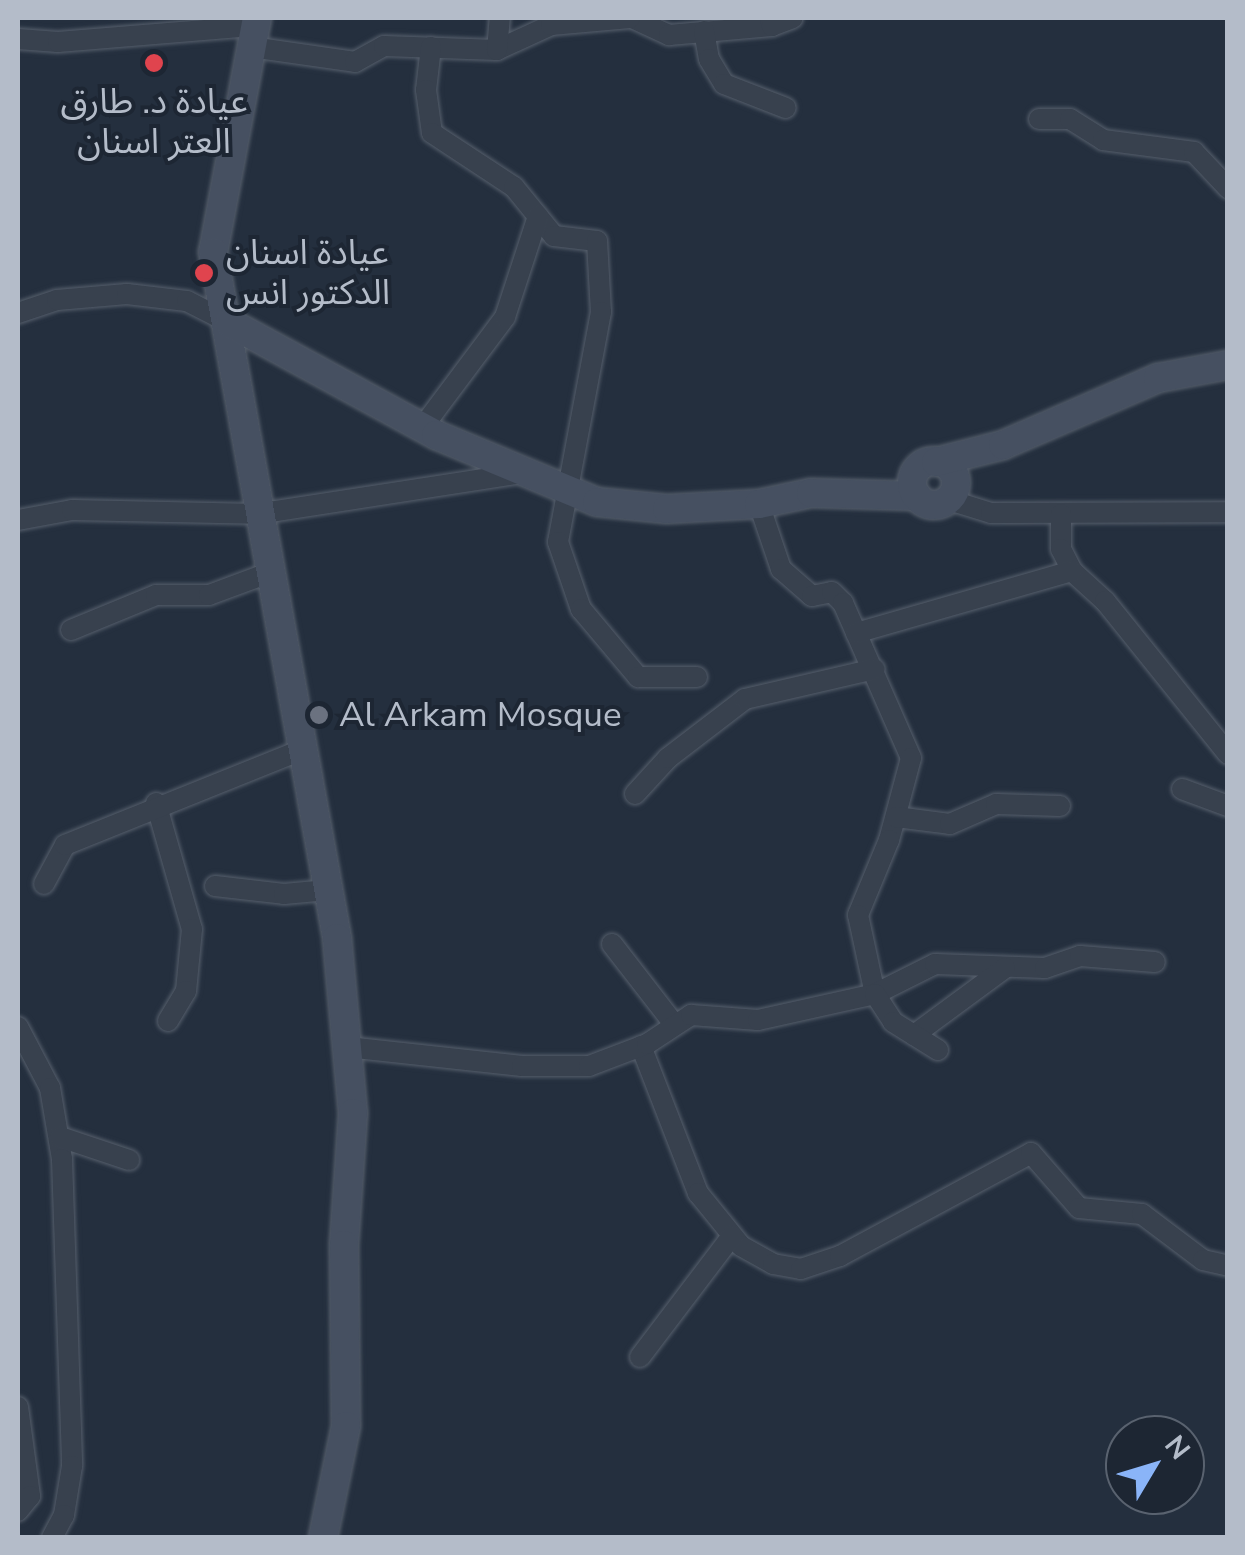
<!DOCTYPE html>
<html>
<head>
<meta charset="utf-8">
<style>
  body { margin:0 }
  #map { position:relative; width:1245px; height:1555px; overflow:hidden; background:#242f3e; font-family:"Nunito Sans","Noto Sans Arabic",sans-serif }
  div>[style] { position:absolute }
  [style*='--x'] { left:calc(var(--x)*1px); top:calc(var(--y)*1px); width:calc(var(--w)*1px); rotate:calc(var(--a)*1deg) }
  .roads { filter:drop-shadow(0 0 2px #565f6c) drop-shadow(0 0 2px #565f6c) }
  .street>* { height:20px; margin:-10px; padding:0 10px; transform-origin:10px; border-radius:10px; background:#38414e }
  .secondary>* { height:28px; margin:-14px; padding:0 14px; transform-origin:14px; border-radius:14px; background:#465061 }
  .secondary>.ring { margin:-14px; padding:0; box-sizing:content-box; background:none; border:28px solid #465061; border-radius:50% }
  .dots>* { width:28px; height:28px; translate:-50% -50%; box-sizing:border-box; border:5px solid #1d2633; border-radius:50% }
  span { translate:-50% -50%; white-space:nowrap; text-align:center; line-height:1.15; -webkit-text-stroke:8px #1d2633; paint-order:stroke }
  .poi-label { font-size:35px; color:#b4bcc9 }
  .left { translate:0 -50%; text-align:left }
  .frame { position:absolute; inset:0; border:20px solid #b4bcc9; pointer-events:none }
  .north { position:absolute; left:1105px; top:1415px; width:100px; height:100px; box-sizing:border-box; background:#1d2633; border:2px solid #59626f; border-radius:50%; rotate:52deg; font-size:28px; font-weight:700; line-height:40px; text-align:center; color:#b4bcc9 }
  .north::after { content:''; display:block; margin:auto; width:35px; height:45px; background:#8ab4f8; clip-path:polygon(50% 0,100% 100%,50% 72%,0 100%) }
</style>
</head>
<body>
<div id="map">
  <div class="roads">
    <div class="street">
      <div style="--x:632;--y:18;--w:41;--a:24.7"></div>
      <div style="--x:669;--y:35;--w:103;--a:-5"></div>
      <div style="--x:772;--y:26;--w:8;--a:-104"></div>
      <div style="--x:772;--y:26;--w:22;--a:-21"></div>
      <div style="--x:704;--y:31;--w:28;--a:80"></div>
      <div style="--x:709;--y:59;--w:29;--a:59"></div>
      <div style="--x:724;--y:84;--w:66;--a:21.2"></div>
      <div style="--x:18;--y:39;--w:40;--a:4.3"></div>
      <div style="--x:58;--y:42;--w:197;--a:-4.7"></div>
      <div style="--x:251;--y:47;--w:105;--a:8.2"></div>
      <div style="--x:355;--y:62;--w:33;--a:-29"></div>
      <div style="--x:384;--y:46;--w:113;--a:2"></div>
      <div style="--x:497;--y:50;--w:60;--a:-24.8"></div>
      <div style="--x:551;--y:25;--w:79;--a:-5.1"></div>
      <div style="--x:431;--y:47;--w:43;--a:96.6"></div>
      <div style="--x:426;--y:90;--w:43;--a:82.1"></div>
      <div style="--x:432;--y:133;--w:98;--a:33.4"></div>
      <div style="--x:514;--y:187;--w:63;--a:50.8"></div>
      <div style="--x:554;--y:236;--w:43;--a:6.6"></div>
      <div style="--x:597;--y:241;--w:71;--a:86.8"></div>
      <div style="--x:601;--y:312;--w:234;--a:100.6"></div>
      <div style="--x:558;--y:542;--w:71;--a:71.1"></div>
      <div style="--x:581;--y:609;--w:89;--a:50"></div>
      <div style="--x:638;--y:677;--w:59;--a:0"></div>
      <div style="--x:497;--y:50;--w:32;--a:-85"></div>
      <div style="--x:1039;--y:119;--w:31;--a:0"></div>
      <div style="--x:1070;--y:119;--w:39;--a:32"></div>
      <div style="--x:1103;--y:140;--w:92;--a:7.5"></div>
      <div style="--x:1194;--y:152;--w:50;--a:46.6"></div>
      <div style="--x:18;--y:313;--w:41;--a:-18.4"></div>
      <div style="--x:57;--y:300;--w:70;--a:-4.9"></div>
      <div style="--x:127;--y:294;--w:60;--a:6.7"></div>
      <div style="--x:187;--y:301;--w:48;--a:27.1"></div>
      <div style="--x:422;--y:428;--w:139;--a:-53.2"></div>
      <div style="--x:505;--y:317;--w:106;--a:-71.9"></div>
      <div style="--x:949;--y:500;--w:44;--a:17.2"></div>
      <div style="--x:991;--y:513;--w:237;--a:-0.2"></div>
      <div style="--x:759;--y:504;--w:69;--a:71.3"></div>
      <div style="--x:781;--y:569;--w:41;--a:41.1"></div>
      <div style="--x:812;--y:596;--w:20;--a:-11"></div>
      <div style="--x:832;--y:592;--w:16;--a:45"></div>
      <div style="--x:843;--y:603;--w:169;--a:66.3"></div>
      <div style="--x:911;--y:758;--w:85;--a:105"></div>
      <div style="--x:889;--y:840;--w:81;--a:112.5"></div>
      <div style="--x:858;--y:915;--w:81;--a:77.9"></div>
      <div style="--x:875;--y:994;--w:67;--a:-26.6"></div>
      <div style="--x:935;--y:964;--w:110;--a:2.1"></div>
      <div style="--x:1045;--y:968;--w:37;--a:-19"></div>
      <div style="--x:1080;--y:956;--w:75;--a:4.6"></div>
      <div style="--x:1061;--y:514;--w:35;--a:90"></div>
      <div style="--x:1061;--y:549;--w:25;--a:63"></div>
      <div style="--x:1072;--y:571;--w:45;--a:42.3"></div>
      <div style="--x:1105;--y:601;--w:196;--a:51.2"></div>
      <div style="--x:18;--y:520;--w:55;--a:-10.5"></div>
      <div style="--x:72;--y:510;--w:185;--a:1.2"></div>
      <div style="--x:257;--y:514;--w:268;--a:-8.8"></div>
      <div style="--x:71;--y:630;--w:92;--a:-22.4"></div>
      <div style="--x:156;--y:595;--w:53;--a:0"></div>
      <div style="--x:209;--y:595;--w:63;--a:-20.4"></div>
      <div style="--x:856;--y:633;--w:225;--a:-16"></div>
      <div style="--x:1182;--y:789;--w:49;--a:20.3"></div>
      <div style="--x:635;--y:794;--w:49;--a:-47.5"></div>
      <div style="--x:668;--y:758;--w:97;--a:-37.5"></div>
      <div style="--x:745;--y:699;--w:133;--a:-13"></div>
      <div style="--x:156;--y:803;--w:131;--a:74.1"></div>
      <div style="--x:192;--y:929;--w:62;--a:95.5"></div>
      <div style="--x:186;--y:991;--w:35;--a:121"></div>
      <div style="--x:896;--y:817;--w:54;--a:7.4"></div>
      <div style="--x:950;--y:824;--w:50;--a:-23.5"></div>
      <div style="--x:996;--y:804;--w:64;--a:1.8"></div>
      <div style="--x:44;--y:884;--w:44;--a:-61.7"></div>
      <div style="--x:65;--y:845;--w:254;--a:-21.9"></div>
      <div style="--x:215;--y:886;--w:69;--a:6.6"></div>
      <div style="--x:284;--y:894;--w:44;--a:-5.2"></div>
      <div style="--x:612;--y:944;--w:101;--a:52.2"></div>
      <div style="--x:18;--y:1027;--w:69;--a:62.3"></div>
      <div style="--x:50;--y:1088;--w:72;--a:80.4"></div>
      <div style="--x:62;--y:1159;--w:307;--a:88.1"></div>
      <div style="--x:72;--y:1466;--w:50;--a:99.3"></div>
      <div style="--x:64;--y:1515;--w:26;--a:118"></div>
      <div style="--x:914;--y:1035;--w:113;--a:-36.4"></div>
      <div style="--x:641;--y:1046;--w:158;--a:68.8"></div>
      <div style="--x:698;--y:1193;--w:68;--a:50.9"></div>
      <div style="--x:741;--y:1246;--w:37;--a:29"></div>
      <div style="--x:773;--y:1264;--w:28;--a:10"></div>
      <div style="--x:801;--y:1269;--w:41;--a:-18.4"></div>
      <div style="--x:840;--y:1256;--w:217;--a:-28.3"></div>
      <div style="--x:1031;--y:1153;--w:73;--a:48.9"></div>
      <div style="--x:1079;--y:1208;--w:63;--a:5.4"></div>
      <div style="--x:1142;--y:1214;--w:76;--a:37"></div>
      <div style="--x:1203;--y:1260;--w:26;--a:13"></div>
      <div style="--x:347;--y:1047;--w:176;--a:6.2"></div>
      <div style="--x:522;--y:1066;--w:67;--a:0"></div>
      <div style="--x:589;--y:1066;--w:62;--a:-20.8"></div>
      <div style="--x:647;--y:1044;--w:53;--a:-33.4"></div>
      <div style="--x:691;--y:1015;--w:67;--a:4.3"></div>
      <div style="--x:758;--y:1020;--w:120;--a:-12.5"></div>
      <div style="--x:875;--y:994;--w:33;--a:57"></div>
      <div style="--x:893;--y:1022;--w:53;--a:31.9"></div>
      <div style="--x:60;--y:1137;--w:73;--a:18.4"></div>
      <div style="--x:640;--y:1357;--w:152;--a:-52.8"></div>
      <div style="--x:18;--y:1407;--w:90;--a:82.3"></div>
      <div style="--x:30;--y:1496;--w:19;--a:129"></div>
    </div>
    <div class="secondary">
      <div style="--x:257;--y:18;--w:238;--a:100.6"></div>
      <div style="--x:213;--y:252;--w:697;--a:79.75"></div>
      <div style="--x:337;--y:938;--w:176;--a:84.8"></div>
      <div style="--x:353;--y:1113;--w:132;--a:93.9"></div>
      <div style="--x:344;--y:1245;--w:181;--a:89.4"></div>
      <div style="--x:346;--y:1426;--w:114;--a:101.6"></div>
      <div style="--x:230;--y:323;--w:234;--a:28.5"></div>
      <div style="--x:436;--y:435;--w:174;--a:22.6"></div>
      <div style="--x:597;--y:502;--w:70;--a:5.7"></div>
      <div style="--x:667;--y:509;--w:92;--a:-3.1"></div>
      <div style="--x:759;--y:504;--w:53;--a:-11.9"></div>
      <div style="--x:811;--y:493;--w:106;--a:1.6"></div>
      <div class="ring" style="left:912px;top:461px;width:16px;height:16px"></div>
      <div style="--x:936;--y:462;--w:69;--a:-14.2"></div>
      <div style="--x:1003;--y:445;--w:169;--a:-23.4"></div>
      <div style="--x:1158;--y:378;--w:71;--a:-10.5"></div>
    </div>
  </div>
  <div class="dots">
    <div style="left:154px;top:63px;background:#e0444e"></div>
    <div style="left:204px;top:273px;background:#e0444e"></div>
    <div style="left:319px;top:715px;background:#6b7280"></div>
  </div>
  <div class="poi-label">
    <span style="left:154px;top:122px">عيادة د. طارق<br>العتر اسنان</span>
    <span class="left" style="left:226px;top:273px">عيادة اسنان<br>الدكتور انس</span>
    <span class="left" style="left:339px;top:715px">Al Arkam Mosque</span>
  </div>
  <div class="frame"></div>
  <div class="north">N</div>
</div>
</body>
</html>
